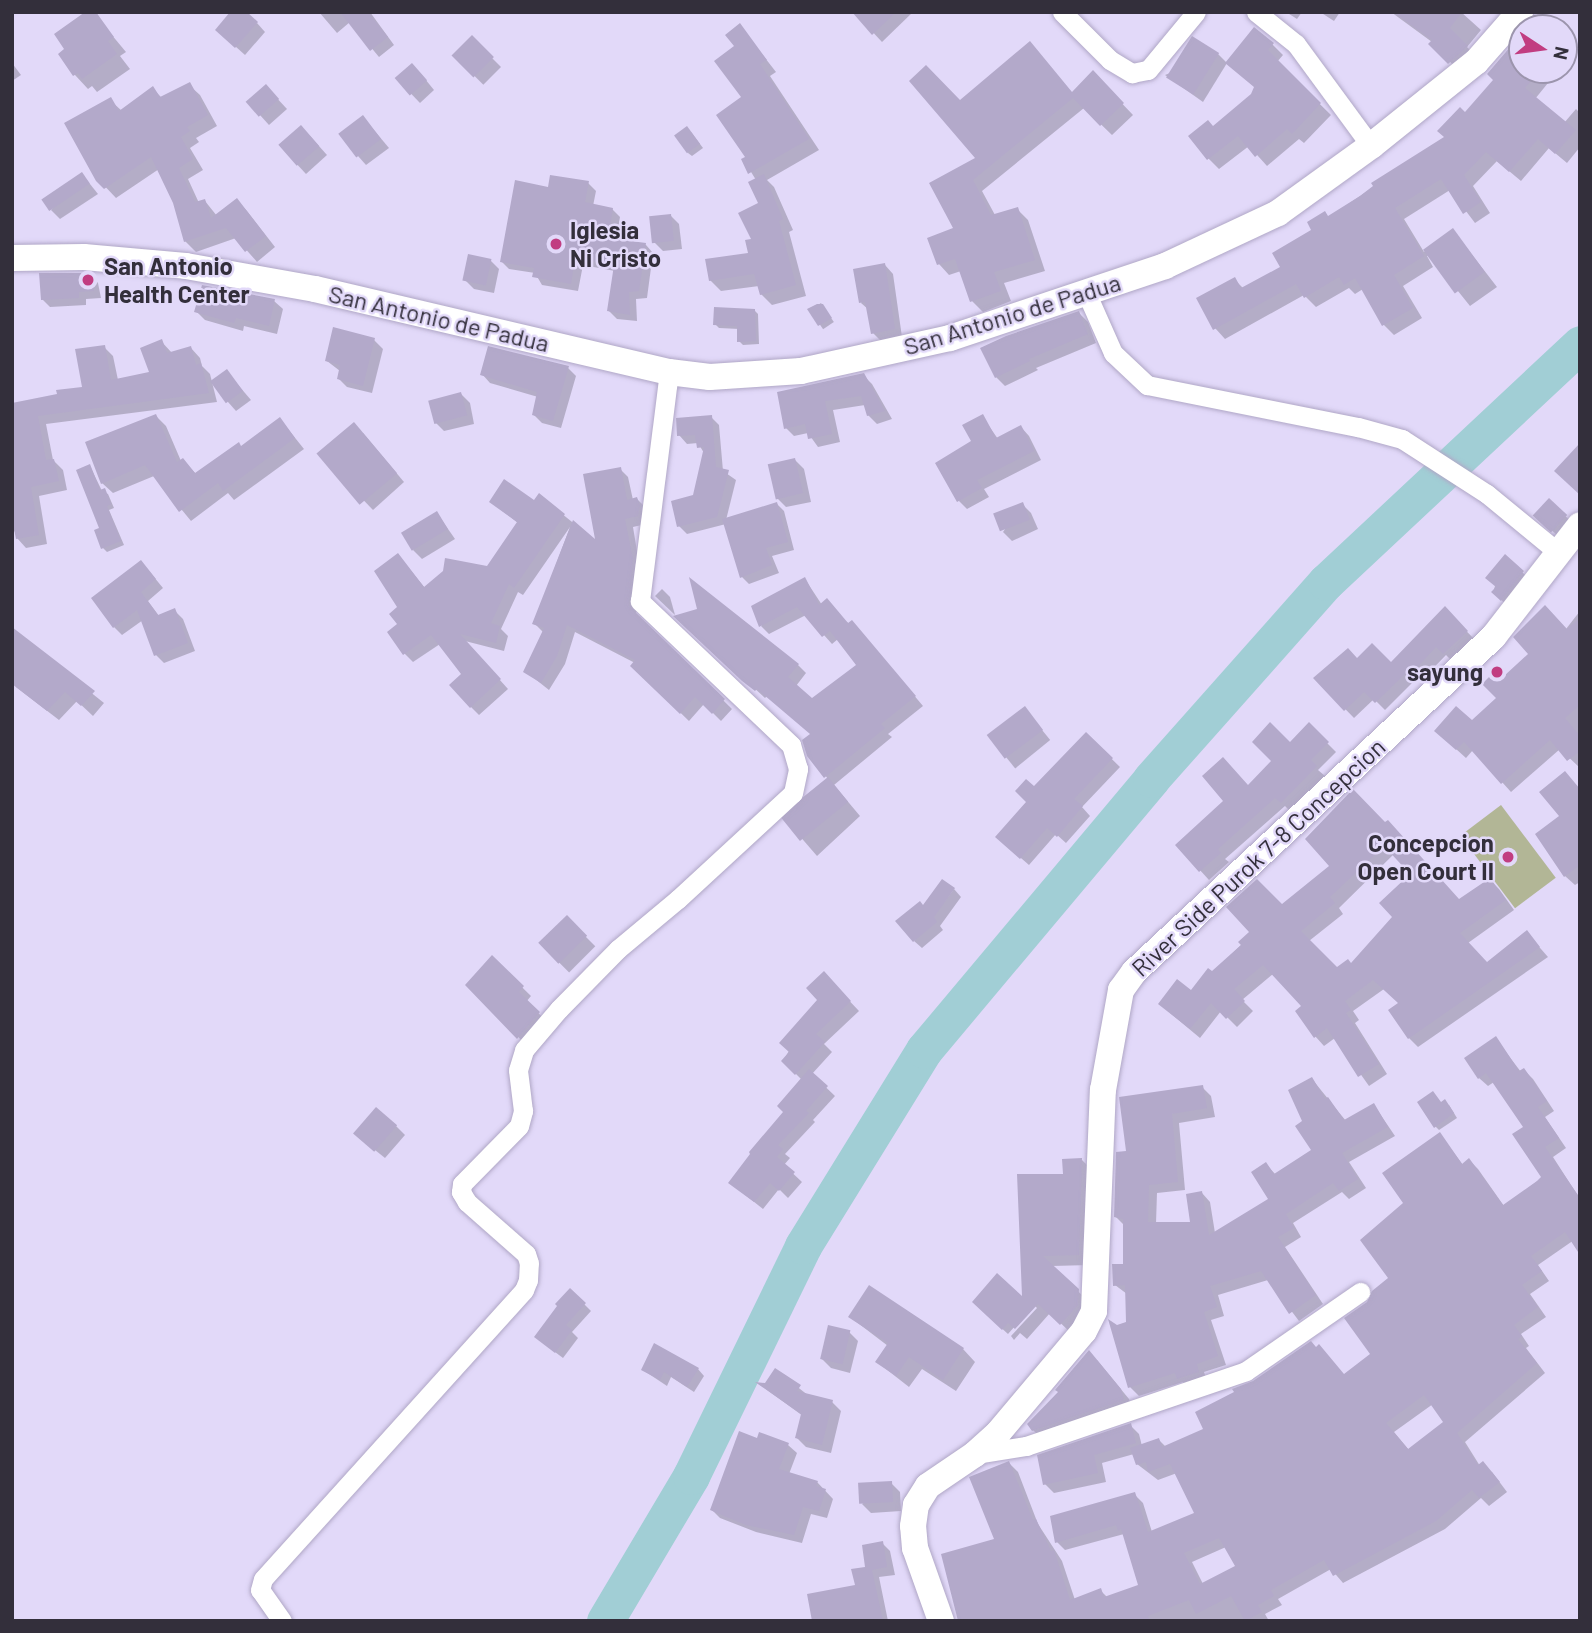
<!DOCTYPE html>
<html>
<head>
<meta charset="utf-8">
<style>
  body { margin:0 }
  #map { position:relative; width:1592px; height:1633px; overflow:hidden; background:#e2d9f9; font-family:Barlow,sans-serif }
  div>[style] { position:absolute }
  [style*='--x'] { left:calc(var(--x)*1px); top:calc(var(--y)*1px); width:calc(var(--w)*1px); rotate:calc(var(--a)*1deg) }
  .green>* { inset:0; background:#b2b696; transform-origin:0 0 }
  .shadow>* { inset:0; background:#0003; transform-origin:0 0 }
  .river>* { height:37px; margin:-18.5px; padding:0 18.5px; transform-origin:18.5px; border-radius:18.5px; background:#a1ced5 }
  .building>* { inset:0; background:#b3a9ca; transform-origin:0 0 }
  .roads { filter:drop-shadow(0 0 2px #b0a7c6) drop-shadow(0 0 2px #b0a7c6) }
  .street>* { height:19px; margin:-9.5px; padding:0 9.5px; transform-origin:9.5px; border-radius:9.5px; background:#fff }
  .secondary>* { height:26px; margin:-13px; padding:0 13px; transform-origin:13px; border-radius:13px; background:#fff }
  .dots>* { width:19px; height:19px; translate:-50% -50%; box-sizing:border-box; border:4px solid #e2d9f9; border-radius:50% }
  span { translate:-50% -50%; white-space:nowrap; text-align:center; line-height:1.15; -webkit-text-stroke:5px #e2d9f9; paint-order:stroke }
  .poi-label { font-size:24px; color:#332f3b; font-weight:700 }
  .left { translate:0 -50%; text-align:left }
  .right { translate:-100% -50%; text-align:right }
  .street-label { font-size:24px; color:#332f3b }
  .frame { position:absolute; inset:0; border:14px solid #332f3b; pointer-events:none }
  .north { position:absolute; left:1508px; top:14px; width:70px; height:70px; box-sizing:border-box; background:#e2d9f9; border:2px solid #9c95ad; border-radius:50%; rotate:103deg; font-size:19px; font-weight:700; line-height:28px; text-align:center; color:#332f3b }
  .north::after { content:''; display:block; margin:auto; width:24px; height:32px; background:#c13d81; clip-path:polygon(50% 0,100% 100%,50% 72%,0 100%) }
</style>
</head>
<body>
<div id="map">
  <div class="green">
    <div style="left:1501px;top:805px;width:91px;height:51px;rotate:53deg"></div>
  </div>
  <div class="shadow">
    <div style="clip-path:polygon(319px 12px,370px 12px,394px 45px,379px 57px,350px 22px,337px 33px)"></div>
    <div style="clip-path:polygon(854px 12px,913px 12px,882px 42px)"></div>
    <div style="clip-path:polygon(1286px 12px,1302px 12px,1297px 19px)"></div>
    <div style="clip-path:polygon(1320px 12px,1340px 12px,1334px 21px)"></div>
    <div style="clip-path:polygon(1391px 12px,1461px 12px,1481px 30px,1467px 47px,1480px 60px,1463px 76px,1432px 42px)"></div>
    <div style="clip-path:polygon(96px 16px,126px 52px,120px 56px,130px 69px,97px 92px,92px 86px,88px 89px,75px 75px,60px 54px)"></div>
    <div style="clip-path:polygon(257px 23px,265px 32px,245px 55px,226px 38px)"></div>
    <div style="clip-path:polygon(740px 26px,776px 72px,770px 76px,819px 150px,767px 180px,774px 187px,793px 230px,789px 232px,806px 296px,772px 305px,761px 294px,759px 286px,721px 291px,710px 280px,751px 254px,761px 204px,756px 180px,743px 159px,747px 158px,744px 98px,736px 47px)"></div>
    <div style="left:472px;top:38px;width:41px;height:25px;rotate:45deg"></div>
    <div style="clip-path:polygon(1272px 44px,1283px 55px,1277px 62px,1331px 115px,1304px 143px,1299px 139px,1267px 166px,1249px 146px,1219px 169px,1208px 158px,1213px 128px,1252px 95px,1256px 88px,1227px 63px)"></div>
    <div style="clip-path:polygon(1218px 54px,1227px 63px,1203px 102px,1165px 75px)"></div>
    <div style="clip-path:polygon(1522px 58px,1522px 70px,1535px 70px,1548px 83px,1535px 99px,1564px 123px,1576px 109px,1580px 113px,1580px 147px,1567px 163px,1549px 148px,1521px 181px,1497px 161px,1473px 186px,1490px 213px,1475px 223px,1450px 190px,1404px 219px,1424px 252px,1453px 230px,1497px 287px,1470px 306px,1429px 255px,1427px 256px,1433px 267px,1403px 286px,1422px 318px,1394px 335px,1383px 324px,1363px 289px,1355px 294px,1349px 288px,1316px 307px,1304px 295px,1225px 339px,1215px 328px,1234px 279px,1243px 288px,1282px 268px,1329px 217px,1446px 138px,1465px 114px)"></div>
    <div style="clip-path:polygon(12px 63px,21px 75px,12px 81px)"></div>
    <div style="clip-path:polygon(1093px 73px,1133px 115px,1112px 135px,1084px 108px,982px 191px,995px 215px,1017px 209px,1028px 220px,1045px 271px,1004px 283px,1011px 301px,983px 312px,972px 301px,961px 271px,949px 275px,939px 264px,929px 239px,956px 229px,978px 158px,960px 102px,1073px 93px)"></div>
    <div style="clip-path:polygon(421px 74px,434px 90px,420px 103px,397px 79px)"></div>
    <div style="clip-path:polygon(189px 85px,200px 95px,217px 126px,196px 138px,199px 142px,190px 148px,203px 170px,188px 179px,199px 203px,205px 201px,217px 216px,237px 200px,247px 211px,275px 247px,257px 262px,236px 238px,196px 252px,185px 241px,175px 203px,159px 169px,116px 198px,98px 179px,111px 101px,122px 111px,153px 89px,162px 98px)"></div>
    <div style="clip-path:polygon(274px 95px,287px 109px,269px 125px,248px 102px)"></div>
    <div style="clip-path:polygon(363px 117px,389px 148px,366px 165px,358px 156px)"></div>
    <div style="clip-path:polygon(691px 132px,703px 148px,692px 156px,688px 153px)"></div>
    <div style="clip-path:polygon(310px 136px,327px 155px,306px 174px,280px 146px)"></div>
    <div style="clip-path:polygon(82px 174px,98px 194px,60px 219px,51px 210px)"></div>
    <div style="clip-path:polygon(588px 183px,596px 191px,593px 206px,612px 209px,620px 217px,616px 241px,646px 245px,653px 253px,647px 298px,636px 299px,637px 321px,617px 319px,609px 311px,615px 271px,583px 265px,578px 291px,542px 285px,535px 273px,509px 269px,501px 261px,549px 189px)"></div>
    <div style="clip-path:polygon(670px 215px,679px 224px,682px 249px,663px 251px,654px 242px)"></div>
    <div style="clip-path:polygon(490px 260px,499px 269px,494px 293px,474px 289px,465px 280px)"></div>
    <div style="clip-path:polygon(885px 265px,893px 274px,902px 337px,882px 342px,873px 333px,869px 310px,861px 303px)"></div>
    <div style="clip-path:polygon(90px 275px,98px 283px,101px 298px,86px 299px,86px 305px,50px 307px,42px 299px)"></div>
    <div style="clip-path:polygon(274px 301px,283px 309px,277px 334px,244px 326px,243px 331px,205px 320px,196px 311px)"></div>
    <div style="left:821px;top:303px;width:23px;height:13px;rotate:56deg"></div>
    <div style="clip-path:polygon(754px 310px,758px 314px,759px 344px,743px 345px,739px 341px,739px 329px,719px 328px,715px 324px)"></div>
    <div style="clip-path:polygon(1079px 313px,1088px 322px,1096px 343px,1036px 368px,1038px 370px,1005px 386px,996px 377px)"></div>
    <div style="clip-path:polygon(374px 340px,383px 349px,372px 393px,347px 387px,338px 378px,340px 371px,327px 361px)"></div>
    <div style="clip-path:polygon(161px 341px,172px 353px,191px 348px,200px 358px,202px 366px,210px 374px,217px 402px,46px 424px,53px 460px,63px 470px,67px 490px,39px 496px,47px 544px,26px 548px,17px 538px,16px 531px,12px 532px,12px 416px,84px 389px,104px 347px,113px 356px,118px 380px,152px 373px)"></div>
    <div style="clip-path:polygon(568px 368px,576px 376px,561px 428px,542px 423px,534px 415px,538px 397px,490px 383px,482px 374px)"></div>
    <div style="clip-path:polygon(227px 372px,251px 400px,236px 411px,228px 402px)"></div>
    <div style="clip-path:polygon(863px 375px,872px 384px,892px 419px,877px 424px,868px 415px,865px 405px,833px 410px,840px 442px,818px 447px,808px 433px,794px 436px,786px 428px,779px 393px)"></div>
    <div style="clip-path:polygon(461px 394px,470px 403px,474px 424px,444px 431px,435px 422px)"></div>
    <div style="clip-path:polygon(156px 416px,166px 426px,181px 461px,183px 460px,196px 474px,241px 448px,280px 419px,304px 449px,234px 500px,228px 493px,191px 521px,154px 476px,113px 493px,102px 483px)"></div>
    <div style="clip-path:polygon(982px 416px,998px 439px,1021px 427px,1029px 436px,1041px 460px,984px 489px,989px 497px,967px 509px,959px 501px)"></div>
    <div style="clip-path:polygon(711px 417px,719px 425px,723px 471px,736px 480px,726px 520px,777px 504px,784px 511px,794px 550px,772px 556px,779px 573px,749px 584px,742px 577px,726px 524px,687px 534px,679px 526px,694px 496px,704px 453px,698px 443px,687px 444px,679px 435px)"></div>
    <div style="clip-path:polygon(363px 433px,404px 482px,373px 510px,321px 456px)"></div>
    <div style="clip-path:polygon(795px 460px,804px 469px,811px 502px,786px 507px,777px 498px)"></div>
    <div style="clip-path:polygon(90px 466px,102px 491px,108px 494px,114px 508px,109px 510px,124px 545px,107px 552px,103px 548px)"></div>
    <div style="clip-path:polygon(620px 469px,628px 477px,633px 500px,637px 499px,645px 507px,646px 524px,633px 527px,640px 569px,636px 614px,732px 709px,721px 721px,704px 704px,689px 721px,632px 666px,635px 663px,575px 632px,565px 664px,549px 690px,525px 671px,544px 633px,534px 623px,570px 527px,523px 595px,518px 592px,501px 629px,508px 636px,504px 651px,465px 641px,508px 689px,479px 715px,471px 707px,464px 674px,440px 644px,413px 662px,405px 654px,389px 632px,400px 624px,398px 555px,425px 588px,487px 568px,518px 523px,491px 502px,534px 502px,540px 496px,598px 543px)"></div>
    <div style="clip-path:polygon(1549px 501px,1575px 525px,1563px 540px,1544px 524px)"></div>
    <div style="clip-path:polygon(1022px 504px,1031px 513px,1038px 529px,1012px 541px,1003px 532px)"></div>
    <div style="clip-path:polygon(437px 513px,455px 539px,422px 559px,413px 550px)"></div>
    <div style="clip-path:polygon(1505px 557px,1532px 581px,1511px 609px,1493px 592px)"></div>
    <div style="clip-path:polygon(149px 571px,163px 588px,148px 601px,159px 616px,174px 610px,183px 619px,195px 651px,164px 663px,156px 655px,143px 620px,122px 635px,114px 627px)"></div>
    <div style="clip-path:polygon(805px 579px,822px 605px,860px 631px,923px 706px,888px 734px,892px 737px,834px 785px,860px 816px,817px 856px,785px 819px,828px 779px,809px 755px,812px 734px,767px 696px,765px 698px,684px 624px,798px 665px,806px 673px,796px 686px,812px 700px,858px 665px,838px 639px,832px 644px,806px 615px,769px 634px,761px 626px)"></div>
    <div style="clip-path:polygon(662px 589px,670px 597px,675px 615px,655px 596px)"></div>
    <div style="clip-path:polygon(1445px 609px,1475px 640px,1453px 662px,1446px 655px,1420px 682px,1416px 679px,1385px 710px,1374px 699px,1354px 718px,1316px 679px,1357px 660px,1391px 665px)"></div>
    <div style="clip-path:polygon(1580px 611px,1580px 768px,1560px 749px,1511px 792px,1473px 750px,1466px 758px,1446px 740px,1472px 723px,1498px 698px,1504px 679px,1566px 629px)"></div>
    <div style="clip-path:polygon(19px 635px,104px 703px,93px 716px,77px 701px,59px 720px,16px 687px)"></div>
    <div style="left:1025px;top:709px;width:40px;height:45px;rotate:51deg"></div>
    <div style="clip-path:polygon(1309px 725px,1336px 752px,1318px 770px,1325px 776px,1290px 811px,1285px 806px,1225px 859px,1229px 862px,1209px 880px,1177px 845px,1226px 801px,1248px 787px)"></div>
    <div style="clip-path:polygon(1086px 734px,1120px 767px,1082px 807px,1090px 816px,1066px 843px,1056px 834px,1029px 865px,1006px 845px,1034px 788px)"></div>
    <div style="clip-path:polygon(1580px 789px,1580px 882px,1575px 885px,1565px 876px,1562px 816px)"></div>
    <div style="clip-path:polygon(evenodd,1353px 791px,1460px 901px,1490px 880px,1499px 889px,1514px 910px,1468px 943px,1487px 964px,1527px 933px,1548px 957px,1418px 1047px,1409px 1038px,1400px 1004px,1384px 989px,1353px 1011px,1359px 1020px,1355px 1023px,1387px 1074px,1369px 1086px,1335px 1038px,1324px 1046px,1315px 1036px,1303px 1007px,1273px 974px,1242px 1000px,1253px 1011px,1237px 1027px,1221px 1011px,1200px 1038px,1170px 1013px,1282px 906px,1332px 866px,1353px 791px,1394px 854px,1413px 874px,1395px 917px,1351px 965px,1337px 970px,1309px 941px,1343px 914px,1339px 908px,1394px 854px)"></div>
    <div style="clip-path:polygon(954px 889px,961px 897px,940px 926px,943px 930px,922px 948px,914px 941px)"></div>
    <div style="left:567px;top:918px;width:40px;height:37px;rotate:45deg"></div>
    <div style="clip-path:polygon(492px 958px,531px 996px,526px 1002px,548px 1022px,527px 1046px,468px 985px)"></div>
    <div style="clip-path:polygon(824px 974px,859px 1011px,824px 1044px,832px 1052px,812px 1074px,835px 1096px,813px 1120px,815px 1122px,785px 1154px,790px 1158px,784px 1165px,802px 1182px,788px 1198px,779px 1189px,763px 1209px,739px 1190px,802px 1080px,783px 1061px,819px 1000px)"></div>
    <div style="clip-path:polygon(evenodd,1496px 1039px,1521px 1072px,1524px 1070px,1533px 1079px,1554px 1111px,1545px 1117px,1566px 1148px,1553px 1157px,1580px 1199px,1574px 1240px,1538px 1265px,1549px 1281px,1530px 1294px,1546px 1317px,1521px 1334px,1529px 1346px,1526px 1348px,1545px 1373px,1465px 1442px,1480px 1466px,1492px 1472px,1507px 1492px,1489px 1506px,1481px 1498px,1445px 1529px,1343px 1583px,1331px 1569px,1278px 1599px,1282px 1605px,1265px 1614px,1269px 1621px,960px 1621px,997px 1540px,1009px 1463px,1018px 1472px,1038px 1524px,1062px 1561px,1075px 1600px,1100px 1590px,1108px 1598px,1140px 1586px,1124px 1534px,1065px 1550px,1057px 1542px,1134px 1494px,1143px 1503px,1152px 1532px,1197px 1514px,1177px 1473px,1158px 1480px,1137px 1464px,1134px 1454px,1102px 1463px,1106px 1482px,1054px 1493px,1045px 1484px,1130px 1425px,1139px 1434px,1142px 1446px,1159px 1440px,1166px 1447px,1344px 1375px,1372px 1354px,1369px 1303px,1390px 1278px,1406px 1203px,1440px 1134px,1463px 1165px,1469px 1160px,1478px 1169px,1504px 1206px,1543px 1177px,1525px 1128px,1494px 1082px,1488px 1086px,1479px 1078px,1496px 1039px,1433px 1404px,1446px 1422px,1409px 1450px,1394px 1432px,1433px 1404px,1496px 1039px,1226px 1547px,1238px 1566px,1203px 1584px,1192px 1562px,1226px 1547px)"></div>
    <div style="clip-path:polygon(1312px 1079px,1346px 1121px,1374px 1105px,1395px 1136px,1349px 1162px,1366px 1188px,1349px 1199px,1342px 1192px,1293px 1223px,1301px 1237px,1285px 1247px,1323px 1304px,1299px 1321px,1268px 1280px,1218px 1295px,1224px 1316px,1211px 1320px,1226px 1365px,1204px 1372px,1207px 1381px,1187px 1387px,1183px 1382px,1139px 1396px,1130px 1387px,1117px 1327px,1128px 1323px,1127px 1294px,1115px 1285px,1125px 1265px,1125px 1226px,1115px 1216px,1128px 1153px,1202px 1087px,1211px 1096px,1215px 1117px,1179px 1123px,1185px 1190px,1157px 1193px,1156px 1224px,1192px 1224px,1202px 1193px,1210px 1202px,1215px 1233px,1270px 1199px,1266px 1164px,1276px 1175px,1314px 1150px,1304px 1122px)"></div>
    <div style="clip-path:polygon(1441px 1104px,1449px 1105px,1457px 1118px,1439px 1130px,1435px 1126px)"></div>
    <div style="clip-path:polygon(396px 1126px,405px 1135px,385px 1158px,365px 1142px)"></div>
    <div style="clip-path:polygon(1082px 1160px,1093px 1171px,1090px 1265px,1052px 1266px,1089px 1302px,1072px 1334px,1050px 1313px,1027px 1339px,1020px 1333px,1014px 1340px,1011px 1336px,1037px 1308px,1034px 1305px,1008px 1334px,985px 1313px,1024px 1300px,1064px 1176px)"></div>
    <div style="clip-path:polygon(570px 1290px,591px 1311px,572px 1332px,578px 1338px,563px 1358px,543px 1343px)"></div>
    <div style="clip-path:polygon(850px 1317px,963px 1349px,975px 1362px,956px 1391px,922px 1369px,909px 1387px,877px 1362px,888px 1346px)"></div>
    <div style="clip-path:polygon(849px 1332px,858px 1341px,850px 1373px,831px 1368px,822px 1359px)"></div>
    <div style="clip-path:polygon(1097px 1360px,1129px 1399px,1132px 1408px,1042px 1439px,1033px 1430px)"></div>
    <div style="clip-path:polygon(698px 1369px,704px 1376px,694px 1392px,671px 1377px,667px 1386px,643px 1370px)"></div>
    <div style="clip-path:polygon(776px 1370px,809px 1396px,832px 1402px,841px 1411px,831px 1453px,806px 1447px,797px 1438px,803px 1416px,759px 1384px,766px 1385px)"></div>
    <div style="clip-path:polygon(758px 1440px,788px 1445px,797px 1453px,789px 1474px,817px 1482px,833px 1499px,827px 1518px,811px 1514px,802px 1543px,756px 1532px,720px 1518px,712px 1510px)"></div>
    <div style="clip-path:polygon(891px 1483px,900px 1492px,901px 1511px,871px 1513px,862px 1504px)"></div>
    <div style="clip-path:polygon(882px 1543px,890px 1551px,895px 1575px,879px 1577px,888px 1621px,814px 1621px,857px 1586px)"></div>
  </div>
  <div class="river">
    <div style="--x:605;--y:1621;--w:169;--a:-59.3"></div>
    <div style="--x:691;--y:1476;--w:256;--a:-64"></div>
    <div style="--x:803;--y:1246;--w:230;--a:-58.3"></div>
    <div style="--x:924;--y:1050;--w:354;--a:-50"></div>
    <div style="--x:1151;--y:779;--w:264;--a:-48.4"></div>
    <div style="--x:1326;--y:582;--w:348;--a:-43.1"></div>
  </div>
  <div class="building">
    <div style="clip-path:polygon(85px 12px,96px 12px,114px 37px,108px 41px,117px 54px,82px 79px,78px 73px,73px 76px,58px 54px,64px 49px,54px 34px)"></div>
    <div style="clip-path:polygon(230px 12px,247px 12px,258px 22px,235px 48px,215px 30px)"></div>
    <div style="clip-path:polygon(340px 12px,368px 12px,388px 37px,370px 51px)"></div>
    <div style="clip-path:polygon(852px 12px,896px 12px,872px 35px)"></div>
    <div style="clip-path:polygon(1393px 12px,1462px 12px,1450px 28px,1468px 46px,1448px 64px,1428px 44px,1432px 40px)"></div>
    <div style="clip-path:polygon(740px 23px,767px 60px,760px 64px,809px 139px,748px 174px,741px 159px,745px 157px,716px 115px,741px 97px,714px 61px,734px 46px,725px 35px)"></div>
    <div style="clip-path:polygon(1254px 27px,1274px 43px,1268px 50px,1321px 103px,1292px 134px,1287px 129px,1255px 157px,1238px 136px,1207px 160px,1188px 136px,1208px 120px,1213px 126px,1251px 94px,1254px 87px,1225px 63px)"></div>
    <div style="left:472px;top:35px;width:31px;height:29px;rotate:45deg"></div>
    <div style="left:1192px;top:36px;width:32px;height:49px;rotate:32deg"></div>
    <div style="clip-path:polygon(1030px 41px,1072px 92px,1093px 70px,1124px 103px,1100px 126px,1073px 98px,973px 180px,991px 215px,1018px 207px,1035px 260px,994px 272px,1001px 291px,970px 302px,955px 259px,937px 265px,927px 238px,953px 228px,929px 183px,975px 158px,909px 81px,926px 65px,960px 100px)"></div>
    <div style="clip-path:polygon(1511px 46px,1522px 56px,1522px 70px,1541px 70px,1525px 88px,1576px 130px,1555px 154px,1538px 139px,1509px 172px,1486px 152px,1464px 175px,1481px 202px,1463px 214px,1441px 179px,1395px 208px,1424px 256px,1394px 275px,1413px 308px,1382px 326px,1355px 278px,1344px 285px,1339px 277px,1304px 298px,1296px 284px,1213px 330px,1196px 298px,1235px 277px,1241px 288px,1280px 267px,1272px 253px,1311px 230px,1307px 222px,1325px 211px,1328px 216px,1360px 196px,1373px 186px,1371px 183px,1444px 137px,1437px 131px,1460px 107px,1465px 112px,1493px 80px,1487px 74px)"></div>
    <div style="left:412px;top:63px;width:23px;height:23px;rotate:49deg"></div>
    <div style="clip-path:polygon(190px 82px,208px 115px,187px 127px,190px 131px,181px 137px,193px 159px,179px 168px,195px 202px,205px 199px,211px 218px,237px 198px,266px 236px,245px 252px,226px 228px,184px 242px,173px 203px,151px 157px,104px 189px,96px 181px,64px 123px,111px 97px,119px 111px,153px 86px,160px 97px)"></div>
    <div style="left:266px;top:84px;width:20px;height:27px;rotate:49deg"></div>
    <div style="left:363px;top:115px;width:30px;height:31px;rotate:53deg"></div>
    <div style="left:301px;top:125px;width:28px;height:30px;rotate:49deg"></div>
    <div style="left:687px;top:126px;width:22px;height:16px;rotate:54deg"></div>
    <div style="left:82px;top:172px;width:14px;height:49px;rotate:56deg"></div>
    <div style="clip-path:polygon(764px 174px,783px 219px,779px 221px,796px 285px,760px 295px,754px 274px,709px 281px,705px 259px,748px 253px,745px 240px,751px 239px,738px 213px,758px 203px,748px 182px)"></div>
    <div style="clip-path:polygon(550px 175px,589px 181px,585px 202px,613px 208px,608px 238px,646px 243px,639px 291px,629px 292px,630px 315px,607px 311px,614px 265px,575px 258px,571px 284px,532px 277px,534px 268px,500px 262px,515px 180px,548px 187px)"></div>
    <div style="left:671px;top:214px;width:27px;height:22px;rotate:84deg"></div>
    <div style="left:1453px;top:228px;width:54px;height:37px;rotate:54deg"></div>
    <div style="left:468px;top:254px;width:24px;height:27px;rotate:12deg"></div>
    <div style="clip-path:polygon(885px 263px,895px 329px,871px 334px,865px 302px,859px 303px,853px 269px)"></div>
    <div style="clip-path:polygon(39px 273px,91px 273px,94px 291px,79px 292px,79px 298px,41px 300px)"></div>
    <div style="clip-path:polygon(202px 285px,275px 299px,269px 326px,236px 318px,234px 323px,194px 312px)"></div>
    <div style="clip-path:polygon(817px 304px,823px 304px,832px 318px,818px 326px,807px 309px)"></div>
    <div style="clip-path:polygon(714px 307px,755px 309px,756px 341px,737px 342px,737px 326px,713px 325px)"></div>
    <div style="clip-path:polygon(1079px 311px,1088px 334px,1029px 359px,1030px 361px,995px 378px,980px 348px,1006px 336px)"></div>
    <div style="clip-path:polygon(333px 327px,375px 338px,363px 386px,337px 379px,340px 365px,325px 361px)"></div>
    <div style="clip-path:polygon(162px 339px,167px 353px,191px 346px,196px 365px,201px 363px,209px 393px,38px 416px,46px 460px,54px 459px,59px 481px,31px 487px,39px 535px,16px 539px,12px 519px,12px 403px,57px 394px,56px 390px,82px 387px,75px 349px,105px 345px,111px 380px,149px 372px,140px 348px)"></div>
    <div style="clip-path:polygon(488px 346px,569px 366px,553px 421px,532px 415px,537px 392px,480px 375px)"></div>
    <div style="left:227px;top:369px;width:27px;height:21px;rotate:54deg"></div>
    <div style="clip-path:polygon(864px 373px,885px 411px,867px 416px,861px 396px,825px 401px,832px 434px,808px 439px,805px 424px,784px 429px,777px 392px)"></div>
    <div style="left:461px;top:392px;width:24px;height:34px;rotate:75deg"></div>
    <div style="clip-path:polygon(156px 414px,177px 462px,183px 458px,195px 473px,239px 442px,241px 446px,280px 417px,295px 438px,223px 491px,218px 483px,179px 512px,145px 465px,101px 484px,85px 442px)"></div>
    <div style="clip-path:polygon(983px 414px,996px 438px,1021px 425px,1034px 451px,977px 480px,982px 488px,957px 502px,935px 463px,971px 441px,962px 425px)"></div>
    <div style="clip-path:polygon(712px 415px,716px 467px,729px 470px,717px 517px,677px 527px,671px 501px,693px 495px,704px 447px,697px 448px,695px 435px,677px 436px,676px 418px)"></div>
    <div style="left:354px;top:422px;width:67px;height:49px;rotate:50deg"></div>
    <div style="clip-path:polygon(1580px 443px,1580px 495px,1554px 471px)"></div>
    <div style="left:795px;top:458px;width:36px;height:28px;rotate:77deg"></div>
    <div style="clip-path:polygon(90px 464px,100px 490px,105px 488px,111px 504px,107px 506px,121px 541px,101px 549px,94px 530px,99px 528px,76px 470px)"></div>
    <div style="clip-path:polygon(621px 467px,627px 500px,637px 497px,640px 506px,638px 516px,625px 519px,633px 559px,629px 606px,725px 699px,712px 714px,695px 697px,680px 714px,630px 666px,635px 660px,567px 625px,557px 656px,541px 683px,523px 672px,544px 628px,532px 624px,573px 520px,595px 539px,583px 474px)"></div>
    <div style="clip-path:polygon(504px 479px,534px 500px,539px 493px,565px 514px,514px 588px,509px 584px,491px 623px,500px 626px,496px 643px,460px 634px,501px 679px,470px 708px,449px 685px,461px 674px,431px 635px,403px 655px,387px 632px,397px 624px,389px 614px,397px 607px,374px 571px,398px 553px,424px 587px,443px 571px,445px 558px,487px 566px,517px 522px,489px 502px)"></div>
    <div style="left:1549px;top:498px;width:25px;height:24px;rotate:43deg"></div>
    <div style="clip-path:polygon(777px 502px,788px 542px,766px 548px,772px 565px,740px 578px,722px 519px)"></div>
    <div style="left:1023px;top:502px;width:19px;height:32px;rotate:69deg"></div>
    <div style="left:437px;top:511px;width:21px;height:42px;rotate:59deg"></div>
    <div style="clip-path:polygon(1505px 554px,1524px 571px,1501px 601px,1491px 592px,1496px 587px,1485px 578px)"></div>
    <div style="clip-path:polygon(141px 560px,156px 579px,141px 592px,158px 615px,175px 608px,188px 643px,154px 656px,137px 610px,113px 628px,91px 598px)"></div>
    <div style="clip-path:polygon(689px 577px,799px 664px,788px 677px,812px 698px,856px 665px,830px 631px,822px 637px,797px 607px,759px 627px,751px 606px,805px 577px,819px 605px,827px 598px,848px 623px,852px 620px,916px 696px,881px 724px,885px 728px,824px 778px,807px 756px,802px 740px,810px 734px,757px 689px,755px 691px,742px 681px,673px 616px,697px 609px)"></div>
    <div style="clip-path:polygon(1545px 605px,1567px 629px,1580px 618px,1580px 705px,1565px 718px,1580px 736px,1580px 751px,1567px 761px,1550px 740px,1501px 784px,1464px 742px,1456px 750px,1434px 731px,1456px 706px,1472px 720px,1496px 698px,1482px 684px,1497px 669px,1504px 676px,1528px 654px,1513px 637px)"></div>
    <div style="clip-path:polygon(1445px 606px,1468px 631px,1443px 654px,1436px 647px,1410px 675px,1407px 672px,1375px 703px,1364px 692px,1344px 711px,1313px 678px,1348px 648px,1357px 658px,1372px 643px,1391px 662px)"></div>
    <div style="clip-path:polygon(12px 627px,95px 691px,81px 706px,65px 692px,47px 711px,12px 684px)"></div>
    <div style="left:1025px;top:706px;width:30px;height:48px;rotate:53deg"></div>
    <div style="clip-path:polygon(1270px 722px,1290px 742px,1309px 722px,1329px 742px,1311px 760px,1317px 766px,1281px 803px,1275px 798px,1218px 849px,1221px 853px,1199px 872px,1175px 845px,1223px 801px,1202px 776px,1223px 757px,1248px 785px,1271px 761px,1252px 742px)"></div>
    <div style="clip-path:polygon(1086px 732px,1113px 758px,1074px 799px,1083px 806px,1057px 837px,1047px 828px,1020px 859px,995px 837px,1026px 802px,1015px 791px,1026px 779px,1034px 786px)"></div>
    <div style="clip-path:polygon(1565px 771px,1580px 789px,1580px 865px,1564px 877px,1535px 834px,1559px 816px,1539px 792px)"></div>
    <div style="left:828px;top:777px;width:32px;height:62px;rotate:51deg"></div>
    <div style="clip-path:polygon(evenodd,1353px 789px,1385px 822px,1388px 820px,1459px 899px,1490px 878px,1506px 900px,1460px 933px,1487px 962px,1527px 930px,1540px 947px,1408px 1039px,1388px 1010px,1398px 1003px,1373px 980px,1345px 1001px,1351px 1010px,1346px 1013px,1379px 1064px,1358px 1077px,1327px 1028px,1314px 1038px,1295px 1011px,1301px 1006px,1263px 965px,1234px 989px,1245px 1001px,1226px 1019px,1211px 1003px,1190px 1029px,1158px 1004px,1177px 979px,1191px 990px,1208px 968px,1212px 971px,1241px 945px,1238px 942px,1249px 932px,1226px 907px,1257px 879px,1282px 904px,1329px 866px,1305px 839px,1353px 789px,1384px 846px,1410px 874px,1379px 903px,1392px 917px,1351px 963px,1348px 959px,1337px 967px,1301px 931px,1335px 903px,1330px 897px,1384px 846px)"></div>
    <div style="clip-path:polygon(942px 879px,955px 888px,934px 917px,937px 922px,913px 942px,895px 921px,920px 901px,923px 905px)"></div>
    <div style="left:567px;top:915px;width:29px;height:40px;rotate:46deg"></div>
    <div style="clip-path:polygon(492px 955px,524px 986px,519px 992px,540px 1012px,517px 1039px,465px 985px)"></div>
    <div style="clip-path:polygon(824px 971px,851px 1001px,816px 1034px,825px 1042px,795px 1075px,781px 1061px,789px 1052px,779px 1043px,817px 1000px,806px 988px)"></div>
    <div style="clip-path:polygon(evenodd,1496px 1036px,1519px 1071px,1524px 1068px,1547px 1101px,1538px 1107px,1559px 1138px,1545px 1147px,1580px 1198px,1580px 1255px,1565px 1232px,1531px 1256px,1542px 1271px,1522px 1285px,1538px 1307px,1514px 1325px,1522px 1336px,1518px 1339px,1537px 1363px,1457px 1433px,1478px 1465px,1483px 1461px,1500px 1482px,1479px 1498px,1472px 1490px,1436px 1521px,1333px 1576px,1324px 1560px,1271px 1590px,1274px 1596px,1258px 1605px,1262px 1612px,1245px 1621px,1231px 1596px,1196px 1614px,1189px 1600px,1148px 1616px,1150px 1621px,958px 1621px,941px 1554px,994px 1539px,969px 1477px,1009px 1461px,1033px 1520px,1036px 1519px,1051px 1551px,1054px 1550px,1070px 1600px,1101px 1588px,1104px 1597px,1138px 1585px,1121px 1529px,1118px 1531px,1116px 1525px,1055px 1543px,1050px 1516px,1135px 1492px,1148px 1532px,1194px 1513px,1170px 1464px,1148px 1472px,1146px 1462px,1136px 1465px,1130px 1448px,1159px 1438px,1162px 1447px,1203px 1429px,1195px 1412px,1234px 1392px,1232px 1389px,1253px 1381px,1311px 1341px,1316px 1347px,1319px 1344px,1344px 1374px,1370px 1354px,1344px 1318px,1367px 1302px,1372px 1291px,1388px 1278px,1360px 1240px,1403px 1203px,1382px 1173px,1440px 1132px,1462px 1164px,1469px 1158px,1503px 1205px,1537px 1181px,1541px 1177px,1512px 1134px,1523px 1127px,1486px 1073px,1478px 1079px,1464px 1058px,1496px 1036px,1424px 1395px,1443px 1422px,1408px 1449px,1386px 1423px,1424px 1395px,1496px 1036px,1219px 1538px,1235px 1566px,1200px 1584px,1184px 1553px,1219px 1538px)"></div>
    <div style="clip-path:polygon(809px 1069px,828px 1086px,806px 1111px,809px 1113px,778px 1145px,783px 1149px,777px 1157px,795px 1172px,779px 1191px,770px 1183px,754px 1202px,728px 1183px,750px 1154px,749px 1152px,783px 1112px,777px 1106px)"></div>
    <div style="clip-path:polygon(1312px 1077px,1325px 1099px,1328px 1097px,1344px 1120px,1374px 1103px,1388px 1127px,1342px 1153px,1358px 1179px,1339px 1191px,1333px 1183px,1286px 1214px,1294px 1228px,1278px 1237px,1316px 1295px,1289px 1314px,1261px 1271px,1210px 1286px,1217px 1307px,1204px 1312px,1218px 1356px,1197px 1364px,1199px 1372px,1177px 1379px,1175px 1373px,1128px 1388px,1108px 1319px,1117px 1325px,1126px 1322px,1125px 1285px,1113px 1286px,1112px 1264px,1123px 1264px,1123px 1219px,1114px 1217px,1116px 1152px,1126px 1151px,1119px 1097px,1203px 1085px,1207px 1108px,1172px 1114px,1178px 1182px,1149px 1185px,1148px 1222px,1190px 1222px,1186px 1194px,1202px 1191px,1209px 1235px,1268px 1199px,1251px 1172px,1266px 1162px,1274px 1174px,1311px 1150px,1295px 1126px,1302px 1121px,1288px 1090px)"></div>
    <div style="clip-path:polygon(1433px 1091px,1441px 1102px,1445px 1099px,1454px 1113px,1434px 1128px,1417px 1102px)"></div>
    <div style="left:376px;top:1107px;width:28px;height:35px;rotate:41deg"></div>
    <div style="clip-path:polygon(1082px 1158px,1079px 1255px,1043px 1256px,1079px 1289px,1078px 1305px,1060px 1325px,1038px 1304px,1015px 1329px,1008px 1323px,1002px 1330px,972px 1302px,997px 1273px,1022px 1296px,1017px 1174px,1063px 1174px,1062px 1159px)"></div>
    <div style="clip-path:polygon(869px 1285px,964px 1348px,943px 1380px,909px 1357px,896px 1376px,875px 1362px,888px 1343px,848px 1317px)"></div>
    <div style="clip-path:polygon(570px 1288px,586px 1303px,566px 1325px,572px 1330px,555px 1353px,534px 1337px,557px 1306px,555px 1304px)"></div>
    <div style="left:828px;top:1325px;width:23px;height:35px;rotate:13deg"></div>
    <div style="clip-path:polygon(654px 1343px,699px 1368px,687px 1387px,664px 1372px,660px 1380px,641px 1370px)"></div>
    <div style="clip-path:polygon(1089px 1350px,1121px 1389px,1124px 1400px,1032px 1431px,1027px 1424px,1058px 1392px,1055px 1390px)"></div>
    <div style="clip-path:polygon(775px 1368px,801px 1385px,797px 1391px,833px 1400px,822px 1445px,795px 1438px,801px 1414px,755px 1382px,765px 1383px)"></div>
    <div style="clip-path:polygon(1131px 1423px,1136px 1443px,1094px 1455px,1098px 1473px,1043px 1485px,1037px 1455px)"></div>
    <div style="clip-path:polygon(739px 1431px,757px 1438px,759px 1432px,789px 1443px,779px 1469px,818px 1481px,816px 1486px,826px 1489px,819px 1511px,803px 1507px,794px 1535px,746px 1525px,710px 1510px)"></div>
    <div style="left:892px;top:1481px;width:21px;height:34px;rotate:87deg"></div>
    <div style="clip-path:polygon(883px 1541px,887px 1567px,872px 1570px,883px 1621px,812px 1621px,807px 1594px,855px 1585px,851px 1569px,865px 1567px,862px 1545px)"></div>
  </div>
  <div class="roads">
    <div class="street">
      <div style="--x:1062;--y:12;--w:68;--a:45"></div>
      <div style="--x:1110;--y:60;--w:26;--a:31"></div>
      <div style="--x:1132;--y:73;--w:16;--a:-11"></div>
      <div style="--x:1148;--y:70;--w:75;--a:-50.4"></div>
      <div style="--x:1256;--y:12;--w:51;--a:38.7"></div>
      <div style="--x:1296;--y:44;--w:127;--a:53.7"></div>
      <div style="--x:1086;--y:292;--w:67;--a:66.1"></div>
      <div style="--x:1113;--y:353;--w:47;--a:43.3"></div>
      <div style="--x:1147;--y:385;--w:215;--a:11.3"></div>
      <div style="--x:1358;--y:427;--w:46;--a:15.3"></div>
      <div style="--x:1402;--y:439;--w:101;--a:32.9"></div>
      <div style="--x:1487;--y:494;--w:94;--a:39.4"></div>
      <div style="--x:975;--y:1454;--w:52;--a:-8.9"></div>
      <div style="--x:1026;--y:1446;--w:232;--a:-18.8"></div>
      <div style="--x:1246;--y:1371;--w:139;--a:-34.7"></div>
      <div style="--x:282;--y:1621;--w:38;--a:-125"></div>
      <div style="--x:260;--y:1590;--w:11;--a:-75"></div>
      <div style="--x:263;--y:1579;--w:389;--a:-47.9"></div>
      <div style="--x:524;--y:1290;--w:11;--a:-68"></div>
      <div style="--x:528;--y:1280;--w:17;--a:-87"></div>
      <div style="--x:529;--y:1263;--w:9;--a:-108"></div>
      <div style="--x:526;--y:1254;--w:79;--a:-138.6"></div>
      <div style="--x:467;--y:1202;--w:12;--a:-121"></div>
      <div style="--x:461;--y:1192;--w:8;--a:-83"></div>
      <div style="--x:462;--y:1184;--w:81;--a:-45.5"></div>
      <div style="--x:519;--y:1126;--w:16;--a:-75"></div>
      <div style="--x:523;--y:1111;--w:41;--a:-97"></div>
      <div style="--x:518;--y:1070;--w:21;--a:-73"></div>
      <div style="--x:524;--y:1050;--w:54;--a:-49.5"></div>
      <div style="--x:559;--y:1009;--w:84;--a:-45.5"></div>
      <div style="--x:618;--y:949;--w:78;--a:-39.8"></div>
      <div style="--x:678;--y:899;--w:156;--a:-42.7"></div>
      <div style="--x:793;--y:793;--w:25;--a:-78"></div>
      <div style="--x:798;--y:769;--w:25;--a:-106"></div>
      <div style="--x:791;--y:745;--w:209;--a:-136.4"></div>
      <div style="--x:640;--y:601;--w:231;--a:-82.8"></div>
    </div>
    <div class="secondary">
      <div style="--x:12;--y:258;--w:72;--a:-0.8"></div>
      <div style="--x:84;--y:257;--w:102;--a:5"></div>
      <div style="--x:186;--y:266;--w:131;--a:10.1"></div>
      <div style="--x:315;--y:289;--w:364;--a:13.2"></div>
      <div style="--x:669;--y:372;--w:41;--a:7"></div>
      <div style="--x:710;--y:377;--w:91;--a:-3.8"></div>
      <div style="--x:801;--y:371;--w:153;--a:-12.5"></div>
      <div style="--x:950;--y:338;--w:227;--a:-18.5"></div>
      <div style="--x:1165;--y:266;--w:125;--a:-25.1"></div>
      <div style="--x:1278;--y:213;--w:115;--a:-35.8"></div>
      <div style="--x:1371;--y:146;--w:134;--a:-38.7"></div>
      <div style="--x:1476;--y:62;--w:67;--a:-48.7"></div>
      <div style="--x:941;--y:1621;--w:77;--a:-109.6"></div>
      <div style="--x:915;--y:1548;--w:22;--a:-95"></div>
      <div style="--x:913;--y:1526;--w:21;--a:-82"></div>
      <div style="--x:916;--y:1505;--w:22;--a:-58"></div>
      <div style="--x:928;--y:1486;--w:57;--a:-34.2"></div>
      <div style="--x:975;--y:1454;--w:31;--a:-42"></div>
      <div style="--x:998;--y:1433;--w:133;--a:-49.9"></div>
      <div style="--x:1084;--y:1331;--w:22;--a:-63"></div>
      <div style="--x:1094;--y:1311;--w:221;--a:-87.7"></div>
      <div style="--x:1103;--y:1090;--w:102;--a:-79.8"></div>
      <div style="--x:1121;--y:990;--w:22;--a:-54"></div>
      <div style="--x:1134;--y:972;--w:492;--a:-43"></div>
      <div style="--x:1494;--y:636;--w:140;--a:-52.2"></div>
    </div>
  </div>
  <div class="dots">
    <div style="left:556px;top:244px;background:#c13d81"></div>
    <div style="left:88px;top:280px;background:#c13d81"></div>
    <div style="left:1497px;top:672px;background:#c13d81"></div>
    <div style="left:1508px;top:857px;background:#c13d81"></div>
  </div>
  <div class="poi-label">
    <span class="left" style="left:570px;top:244px">Iglesia<br>Ni Cristo</span>
    <span class="left" style="left:104px;top:280px">San Antonio<br>Health Center</span>
    <span class="right" style="left:1483px;top:672px">sayung</span>
    <span class="right" style="left:1494px;top:857px">Concepcion<br>Open Court II</span>
  </div>
  <div class="street-label">
    <span style="left:1012px;top:314px;rotate:-17deg">San Antonio de Padua</span>
    <span style="left:439px;top:318px;rotate:13deg">San Antonio de Padua</span>
    <span style="left:1258px;top:857px;rotate:-43deg">River Side Purok 7-8 Concepcion</span>
  </div>
  <div class="frame"></div>
  <div class="north">N</div>
</div>
</body>
</html>
